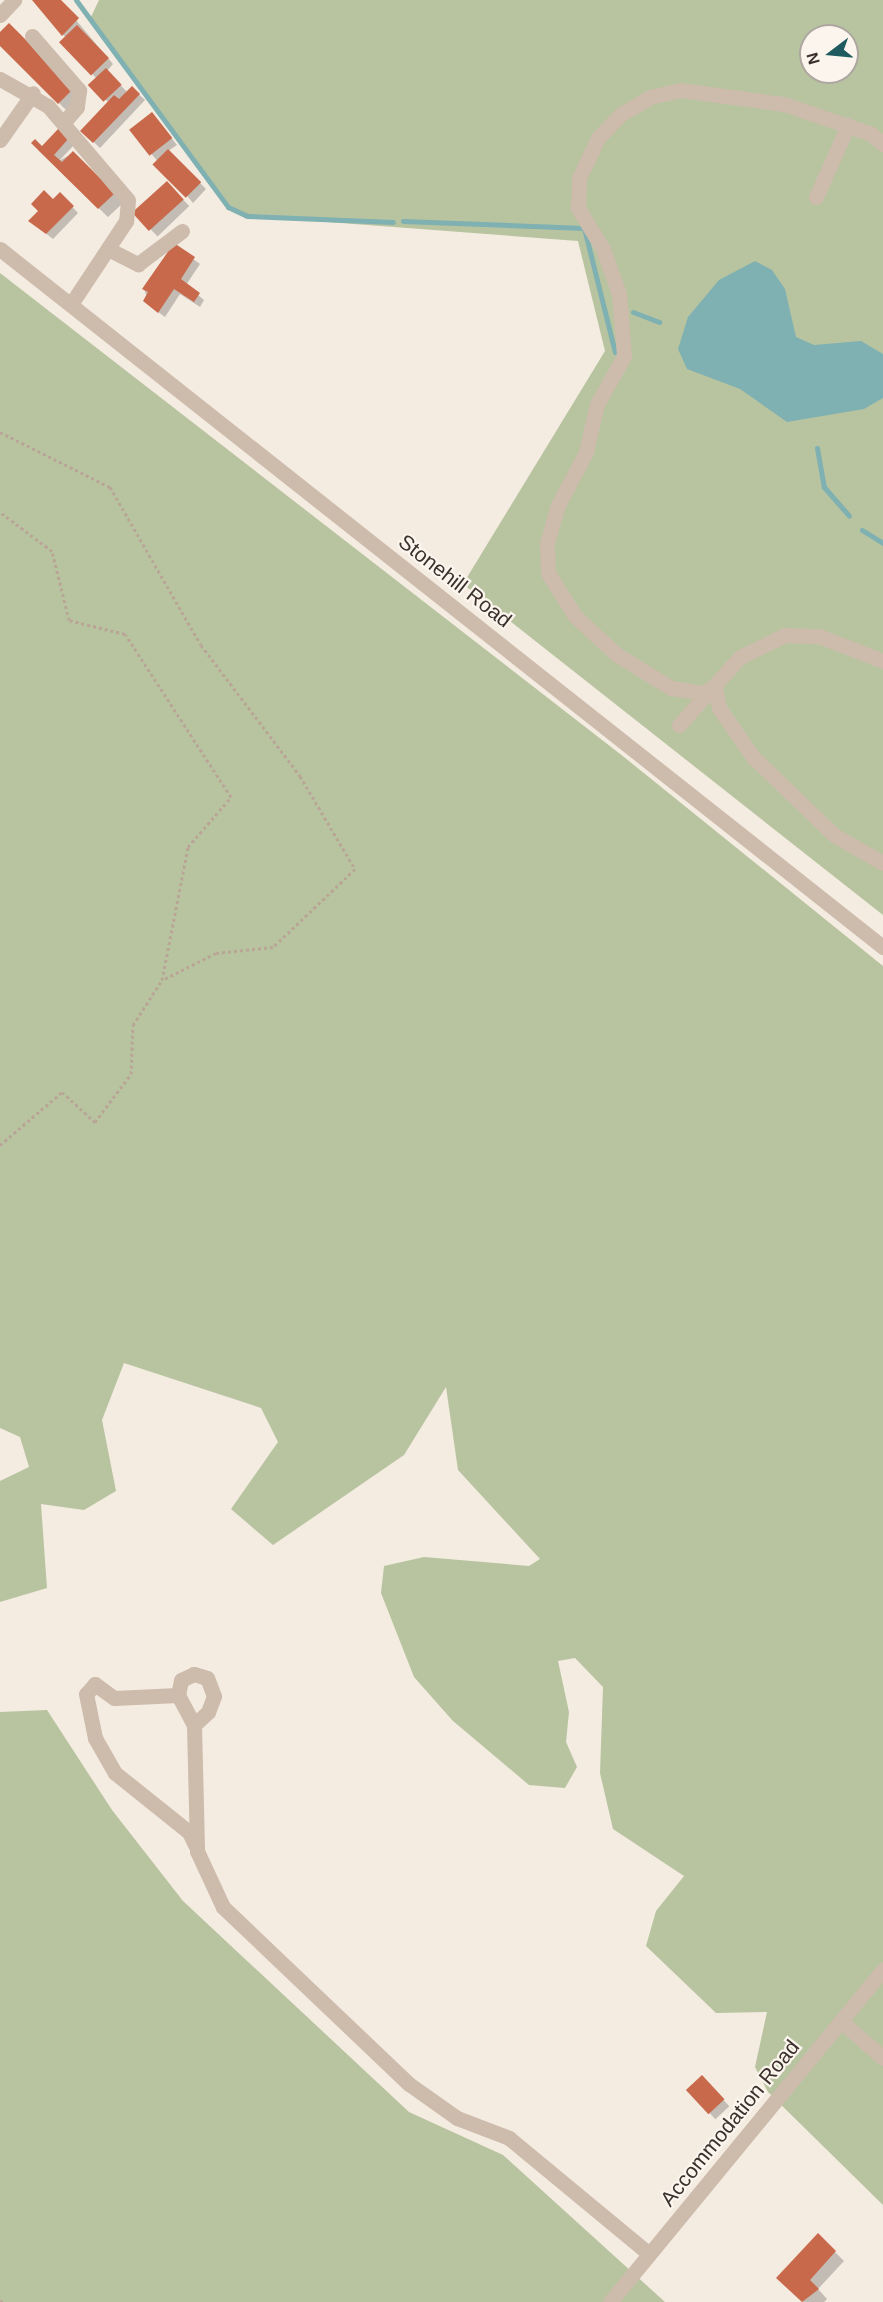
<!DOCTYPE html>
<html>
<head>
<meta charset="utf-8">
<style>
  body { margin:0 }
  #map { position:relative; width:883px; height:2302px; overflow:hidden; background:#f4ebe1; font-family:Helvetica,sans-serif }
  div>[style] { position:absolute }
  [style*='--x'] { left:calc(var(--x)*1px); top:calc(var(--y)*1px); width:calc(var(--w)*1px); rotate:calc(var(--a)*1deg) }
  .green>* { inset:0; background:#b8c4a0 }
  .water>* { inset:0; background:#7fb0b2 }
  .shadow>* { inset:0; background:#0003; transform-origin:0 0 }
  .stream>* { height:5px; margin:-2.5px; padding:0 2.5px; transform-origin:2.5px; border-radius:2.5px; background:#7fb0b2 }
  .building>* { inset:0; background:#c8694b; transform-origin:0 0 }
  .path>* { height:3px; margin-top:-1.5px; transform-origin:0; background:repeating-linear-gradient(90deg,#b9a596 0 3px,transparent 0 6px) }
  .minor>* { height:15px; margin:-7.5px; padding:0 7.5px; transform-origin:7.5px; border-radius:7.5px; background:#cdbbac }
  span { translate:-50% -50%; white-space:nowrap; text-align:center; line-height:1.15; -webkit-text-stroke:4.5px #fbf5ee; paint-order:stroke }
  .street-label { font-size:21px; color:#3b302b }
  .north { position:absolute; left:799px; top:24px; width:60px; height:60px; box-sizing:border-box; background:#fbf5ee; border:2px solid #aea6a0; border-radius:50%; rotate:254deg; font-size:16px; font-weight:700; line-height:24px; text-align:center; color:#3b302b }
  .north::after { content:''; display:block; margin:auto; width:21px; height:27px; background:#1f5a5e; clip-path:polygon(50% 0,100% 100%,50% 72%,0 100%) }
</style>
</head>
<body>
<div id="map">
  <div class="green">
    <div style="clip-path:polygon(evenodd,99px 0,883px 0,883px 915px,463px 584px,605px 351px,578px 241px,247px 216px,228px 207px,90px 19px,99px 0,811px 36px,847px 36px,847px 72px,811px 72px,811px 36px)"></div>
    <div style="clip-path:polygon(0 273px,624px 757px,883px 966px,883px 2205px,768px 2092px,755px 2067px,767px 2012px,716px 2013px,646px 1946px,656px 1911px,684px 1876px,613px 1829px,600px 1773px,603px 1687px,575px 1658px,558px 1661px,569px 1712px,566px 1742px,577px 1767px,565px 1788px,529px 1785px,453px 1721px,414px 1677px,381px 1593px,384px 1566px,424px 1557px,529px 1566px,540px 1559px,458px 1470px,446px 1387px,404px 1455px,273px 1545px,231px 1509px,278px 1442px,261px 1408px,124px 1363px,102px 1420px,116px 1491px,84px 1510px,41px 1504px,47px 1588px,0 1602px,0 1481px,29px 1467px,20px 1437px,0 1428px)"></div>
    <div style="clip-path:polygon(47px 1710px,112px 1810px,183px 1901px,409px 2112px,503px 2155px,665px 2302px,0 2302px,0 1712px)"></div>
  </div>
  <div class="water">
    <div style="clip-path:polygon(755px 261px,772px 270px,785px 289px,796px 337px,814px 345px,861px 341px,883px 354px,883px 398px,864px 409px,787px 422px,740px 389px,687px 369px,678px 349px,688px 317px,719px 280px)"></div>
  </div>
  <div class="shadow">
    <div style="clip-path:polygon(34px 0,59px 0,113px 64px,107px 71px,128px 93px,132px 88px,145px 100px,100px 148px,82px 131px,109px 103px,90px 85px,97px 79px,62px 42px,66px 38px)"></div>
    <div style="clip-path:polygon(0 35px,82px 98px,68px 112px,0 44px)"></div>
    <div style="clip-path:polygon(157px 120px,177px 145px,168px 151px,206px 189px,193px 203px,132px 131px)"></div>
    <div style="clip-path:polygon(59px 130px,74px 145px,59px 161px,73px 153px,123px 203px,108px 217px,39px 151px)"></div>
    <div style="left:167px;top:183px;width:32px;height:44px;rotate:46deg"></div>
    <div style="clip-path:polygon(60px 194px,78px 213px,53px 239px,30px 221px)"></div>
    <div style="clip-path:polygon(174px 245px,200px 264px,186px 285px,204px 300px,200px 307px,180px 294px,165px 317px,150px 306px,144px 289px)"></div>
    <div style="left:702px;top:2077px;width:40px;height:19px;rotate:47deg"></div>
    <div style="clip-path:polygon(818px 2235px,844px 2261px,818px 2289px,827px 2299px,824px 2302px,803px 2302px,787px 2287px)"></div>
  </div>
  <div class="stream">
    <div style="--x:76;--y:0;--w:257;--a:53.7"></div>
    <div style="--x:228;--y:207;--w:21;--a:25"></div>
    <div style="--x:247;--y:216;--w:146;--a:2.4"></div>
    <div style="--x:403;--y:221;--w:181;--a:2.2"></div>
    <div style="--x:584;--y:228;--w:128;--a:76"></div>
    <div style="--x:633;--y:312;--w:28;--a:21"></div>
    <div style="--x:817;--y:448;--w:40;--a:80"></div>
    <div style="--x:824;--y:487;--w:38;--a:49"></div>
    <div style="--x:862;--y:530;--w:25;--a:32"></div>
  </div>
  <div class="building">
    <div style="clip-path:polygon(32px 0,61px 0,79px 18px,62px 36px)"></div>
    <div style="clip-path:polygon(9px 23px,74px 88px,58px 104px,0 46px,0 32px)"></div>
    <div style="left:77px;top:25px;width:46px;height:25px;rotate:46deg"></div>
    <div style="left:106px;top:68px;width:23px;height:25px;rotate:47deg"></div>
    <div style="clip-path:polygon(132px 86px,140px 94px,93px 143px,80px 131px,114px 95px,119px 99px)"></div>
    <div style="left:152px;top:112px;width:33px;height:29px;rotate:52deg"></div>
    <div style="clip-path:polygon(59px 128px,69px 138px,54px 155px,62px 162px,73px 151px,115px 193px,98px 209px,31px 143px,35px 139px,42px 146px)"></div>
    <div style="left:168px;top:149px;width:47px;height:22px;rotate:45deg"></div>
    <div style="left:167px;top:181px;width:25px;height:47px;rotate:48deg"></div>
    <div style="clip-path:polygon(44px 190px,53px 199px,60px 192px,74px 206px,46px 234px,28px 221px,38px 211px,31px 204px)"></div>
    <div style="clip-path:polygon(174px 243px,195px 257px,181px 279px,200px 293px,194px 302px,174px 289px,158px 313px,143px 301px,148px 292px,142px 289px)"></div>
    <div style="left:702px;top:2075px;width:33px;height:22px;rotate:47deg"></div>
    <div style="clip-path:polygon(818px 2233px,836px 2251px,810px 2280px,819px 2289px,802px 2302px,776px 2278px)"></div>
  </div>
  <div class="path">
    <div style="--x:0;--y:432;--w:123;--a:26.6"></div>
    <div style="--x:110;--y:487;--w:182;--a:60.1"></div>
    <div style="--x:201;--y:645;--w:164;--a:52.9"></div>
    <div style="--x:300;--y:776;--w:108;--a:59.4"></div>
    <div style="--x:355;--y:869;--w:113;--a:136.4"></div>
    <div style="--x:273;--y:947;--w:57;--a:174"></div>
    <div style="--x:216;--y:953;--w:60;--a:153.4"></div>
    <div style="--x:162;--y:980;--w:136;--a:-78.9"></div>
    <div style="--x:188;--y:847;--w:66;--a:-49.3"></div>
    <div style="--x:231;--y:797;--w:194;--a:-123"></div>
    <div style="--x:125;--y:634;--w:58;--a:-166"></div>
    <div style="--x:69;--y:620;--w:71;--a:-103.8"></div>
    <div style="--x:52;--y:551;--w:65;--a:-143.1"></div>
    <div style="--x:0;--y:1145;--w:82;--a:-40.5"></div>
    <div style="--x:62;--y:1092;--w:45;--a:42.3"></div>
    <div style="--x:95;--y:1122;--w:60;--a:-53.1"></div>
    <div style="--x:131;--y:1074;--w:49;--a:-87.7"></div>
    <div style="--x:133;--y:1025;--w:54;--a:-57.2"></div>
    <div style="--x:0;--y:2301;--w:3;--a:18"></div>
  </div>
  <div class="minor">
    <div style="--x:0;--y:15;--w:21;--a:-47"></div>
    <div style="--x:32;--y:36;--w:72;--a:49"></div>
    <div style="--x:79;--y:90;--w:17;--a:97"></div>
    <div style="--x:77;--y:107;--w:20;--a:131"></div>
    <div style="--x:0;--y:79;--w:55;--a:29.4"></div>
    <div style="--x:48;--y:106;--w:123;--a:49.6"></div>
    <div style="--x:128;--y:200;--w:21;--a:95"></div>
    <div style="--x:126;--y:221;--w:100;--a:123.5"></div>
    <div style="--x:0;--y:140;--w:57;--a:-54.9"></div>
    <div style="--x:816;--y:197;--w:79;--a:-66"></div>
    <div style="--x:0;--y:249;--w:1126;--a:38.33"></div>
    <div style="--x:108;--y:249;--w:34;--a:27"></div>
    <div style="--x:138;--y:264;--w:55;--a:-36.9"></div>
    <div style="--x:715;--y:686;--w:14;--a:150"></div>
    <div style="--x:703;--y:693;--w:32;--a:-171"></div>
    <div style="--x:671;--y:688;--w:65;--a:-148.3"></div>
    <div style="--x:616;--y:654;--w:56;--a:-137.2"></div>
    <div style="--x:575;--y:616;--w:51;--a:-122.1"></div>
    <div style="--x:548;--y:573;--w:30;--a:-92"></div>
    <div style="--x:547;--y:543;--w:37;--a:-74"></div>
    <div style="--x:557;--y:507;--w:62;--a:-62.2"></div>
    <div style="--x:586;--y:452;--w:49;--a:-77.1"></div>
    <div style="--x:597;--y:404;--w:55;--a:-60.6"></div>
    <div style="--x:624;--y:356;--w:62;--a:-94.6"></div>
    <div style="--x:619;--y:294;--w:48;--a:-109.6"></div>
    <div style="--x:603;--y:249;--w:48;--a:-121.4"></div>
    <div style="--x:578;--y:208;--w:30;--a:-88"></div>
    <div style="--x:579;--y:178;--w:44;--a:-64.6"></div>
    <div style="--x:598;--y:138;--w:33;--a:-46"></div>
    <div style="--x:621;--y:114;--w:34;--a:-30"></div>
    <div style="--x:650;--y:97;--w:31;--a:-13"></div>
    <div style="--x:680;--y:90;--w:105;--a:7.7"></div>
    <div style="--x:784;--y:104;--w:92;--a:19"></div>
    <div style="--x:871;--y:134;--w:16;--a:40"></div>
    <div style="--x:715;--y:686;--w:22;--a:80"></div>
    <div style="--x:719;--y:708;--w:60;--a:55.2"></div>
    <div style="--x:753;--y:757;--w:112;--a:43.9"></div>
    <div style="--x:834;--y:835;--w:56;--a:29.7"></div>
    <div style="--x:679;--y:725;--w:91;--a:-48.1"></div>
    <div style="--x:740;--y:657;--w:50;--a:-26.1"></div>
    <div style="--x:785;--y:635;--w:34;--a:2"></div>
    <div style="--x:819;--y:636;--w:69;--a:21.3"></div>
    <div style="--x:178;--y:1695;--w:34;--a:62"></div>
    <div style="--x:194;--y:1725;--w:19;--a:-43"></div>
    <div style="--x:208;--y:1712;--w:17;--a:-69"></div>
    <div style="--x:214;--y:1696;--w:19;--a:-111"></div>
    <div style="--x:207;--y:1678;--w:14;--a:-163"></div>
    <div style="--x:194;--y:1674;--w:14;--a:155"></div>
    <div style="--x:181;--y:1680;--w:15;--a:101"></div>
    <div style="--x:178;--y:1695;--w:64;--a:177.3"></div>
    <div style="--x:114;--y:1698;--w:24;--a:-144"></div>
    <div style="--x:95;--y:1684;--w:13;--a:132"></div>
    <div style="--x:86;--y:1694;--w:45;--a:78.4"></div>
    <div style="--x:95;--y:1738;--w:40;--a:60.3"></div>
    <div style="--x:115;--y:1773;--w:95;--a:38.6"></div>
    <div style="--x:189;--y:1832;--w:14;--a:65"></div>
    <div style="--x:194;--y:1725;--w:126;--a:88.6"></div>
    <div style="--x:197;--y:1851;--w:62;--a:65.1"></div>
    <div style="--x:223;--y:1907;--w:257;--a:43.6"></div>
    <div style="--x:409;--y:2084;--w:59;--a:35.3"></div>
    <div style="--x:457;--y:2118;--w:56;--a:21"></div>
    <div style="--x:509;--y:2138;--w:182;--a:39.6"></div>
    <div style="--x:841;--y:2021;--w:56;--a:41.4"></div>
    <div style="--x:610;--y:2302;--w:430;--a:-50.6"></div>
  </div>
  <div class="street-label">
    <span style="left:455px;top:581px;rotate:38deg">Stonehill Road</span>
    <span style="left:730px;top:2123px;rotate:-51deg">Accommodation Road</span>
  </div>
  <div class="north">N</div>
</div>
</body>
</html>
